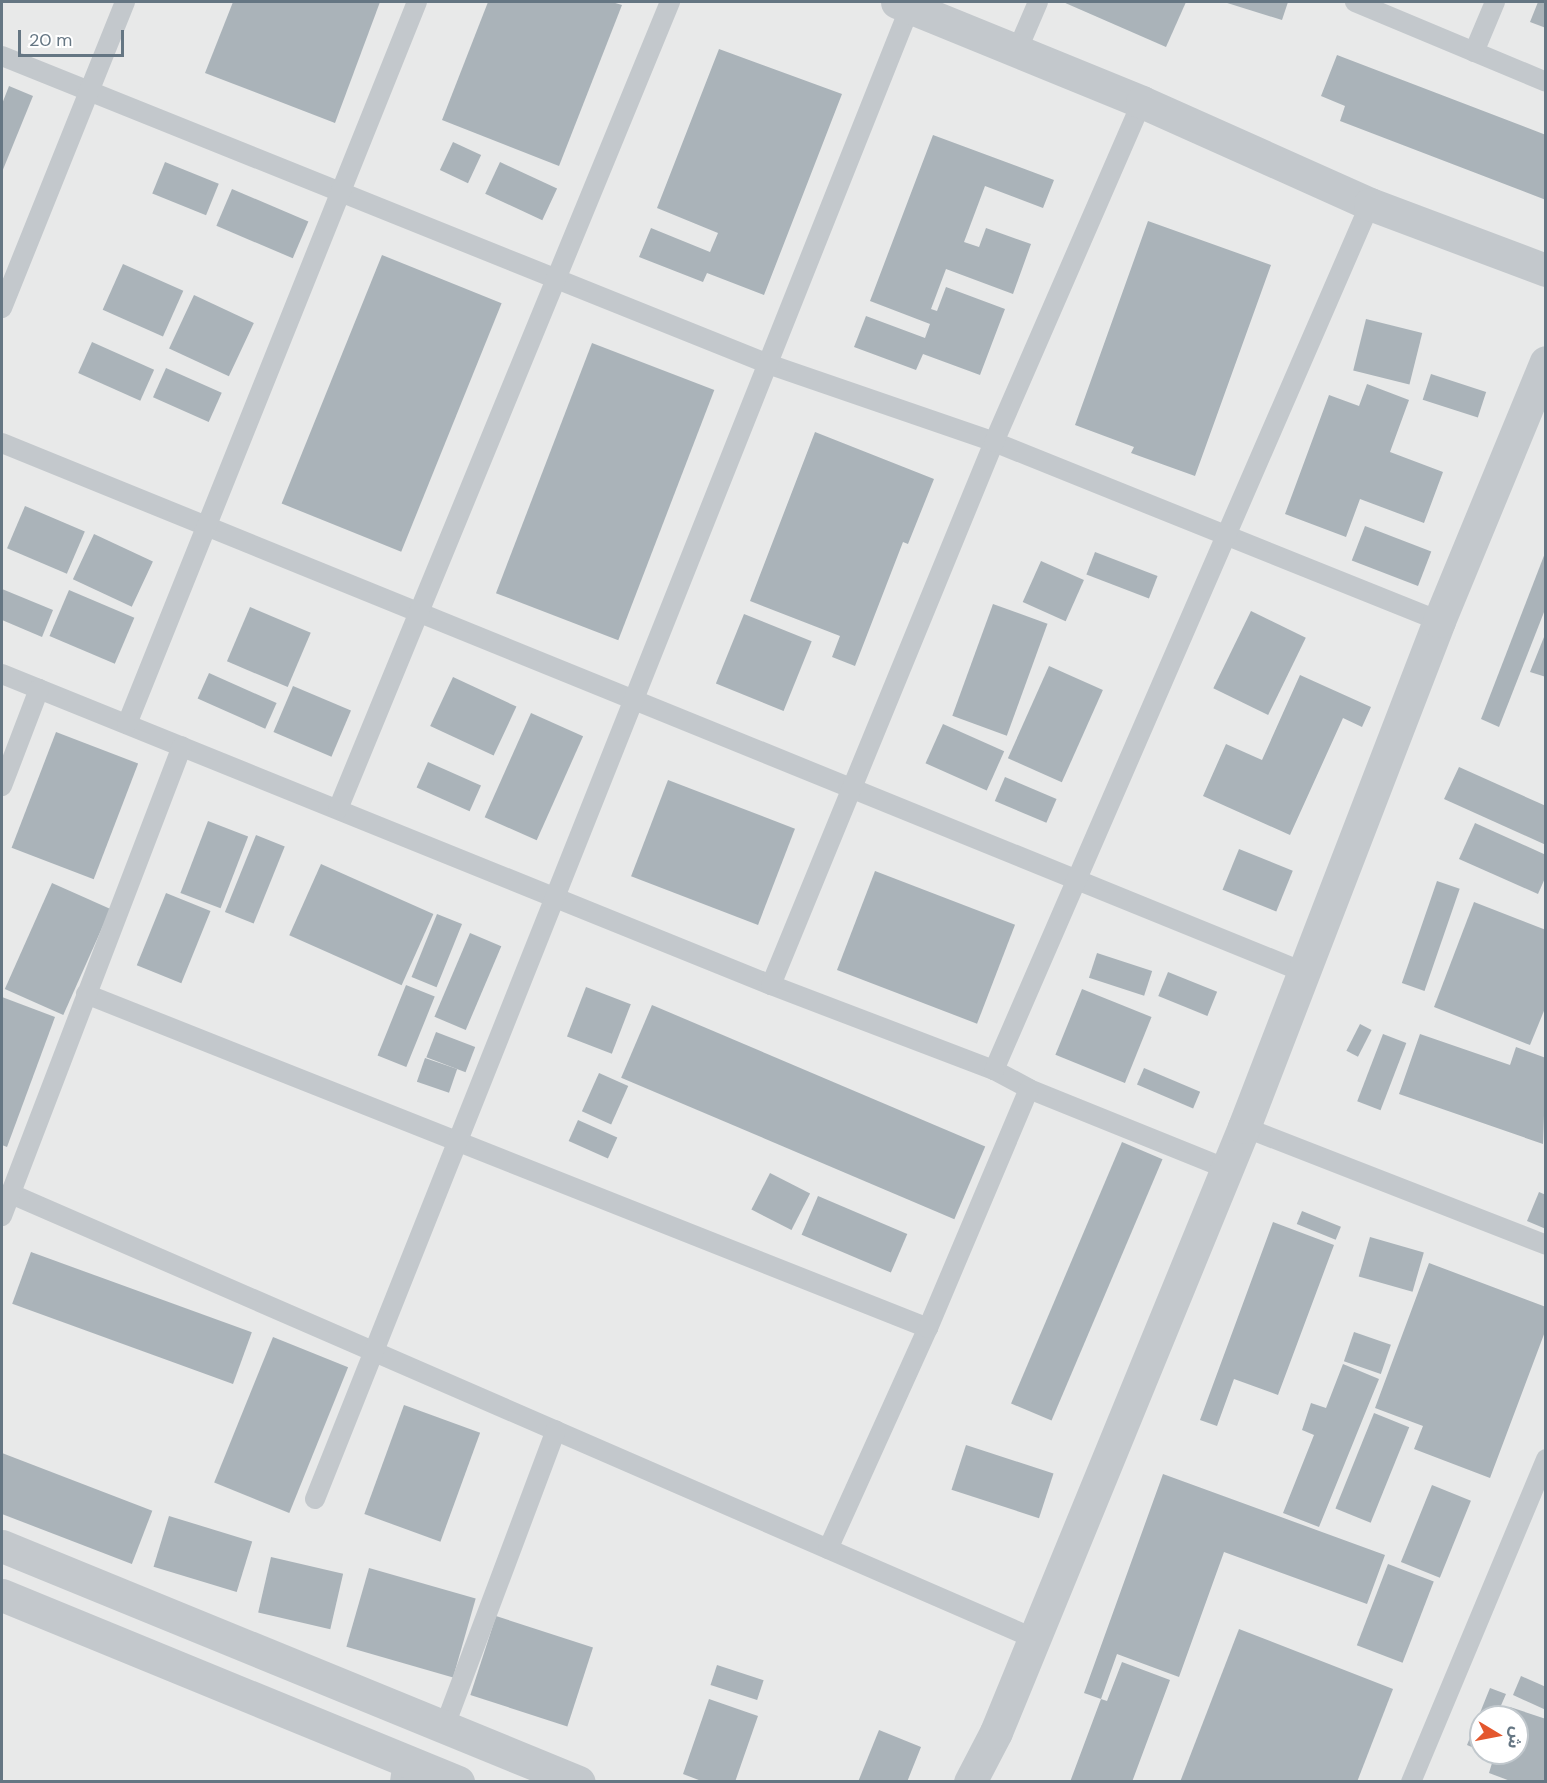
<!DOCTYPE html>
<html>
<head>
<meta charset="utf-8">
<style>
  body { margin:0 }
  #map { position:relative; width:1547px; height:1783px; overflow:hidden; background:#fafaf8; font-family:"DM Sans","Noto Sans Arabic",sans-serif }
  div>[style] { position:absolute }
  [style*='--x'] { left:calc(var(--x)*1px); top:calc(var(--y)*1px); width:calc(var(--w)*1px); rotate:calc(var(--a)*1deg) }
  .built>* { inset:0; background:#e8e9e9 }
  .building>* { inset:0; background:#aab3b9; transform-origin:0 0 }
  .service>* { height:20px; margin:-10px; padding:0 10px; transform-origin:10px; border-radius:10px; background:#c3c8cc }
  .tertiary>* { height:33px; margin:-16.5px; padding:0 16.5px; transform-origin:16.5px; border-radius:16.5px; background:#c3c8cc }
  span { translate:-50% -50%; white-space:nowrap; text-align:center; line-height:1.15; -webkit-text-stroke:6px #fff; paint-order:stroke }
  .frame { position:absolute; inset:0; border:3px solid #657683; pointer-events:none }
  .north { position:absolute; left:1469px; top:1705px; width:60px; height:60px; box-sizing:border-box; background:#fff; border:2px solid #c1c8cd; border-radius:50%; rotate:100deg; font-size:16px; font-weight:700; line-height:24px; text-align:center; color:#657683 }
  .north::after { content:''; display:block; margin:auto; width:21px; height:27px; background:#e4572e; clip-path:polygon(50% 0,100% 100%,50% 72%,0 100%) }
  .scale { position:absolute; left:18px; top:30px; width:106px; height:27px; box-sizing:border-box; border:3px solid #657683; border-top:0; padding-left:8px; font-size:18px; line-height:21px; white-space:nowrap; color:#657683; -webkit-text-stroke:4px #fff; paint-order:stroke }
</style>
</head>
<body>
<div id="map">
  <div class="built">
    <div style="clip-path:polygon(evenodd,2px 2px,1545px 2px,1545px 1781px,2px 1782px,2px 2px,1481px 1717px,1517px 1717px,1517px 1753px,1481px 1753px,1481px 1717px)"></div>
  </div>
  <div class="building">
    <div style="clip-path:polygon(233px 2px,380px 2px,335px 123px,205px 73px)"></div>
    <div style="clip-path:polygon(488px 2px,612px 2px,622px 5px,559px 166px,442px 120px)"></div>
    <div style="clip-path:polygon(1063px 2px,1186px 2px,1166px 47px)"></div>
    <div style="clip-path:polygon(1224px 2px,1288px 2px,1282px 20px)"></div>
    <div style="clip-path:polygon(1538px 2px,1546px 2px,1546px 28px,1530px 22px)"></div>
    <div style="clip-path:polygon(719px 49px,842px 94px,764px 295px,707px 273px,703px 282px,639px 257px,651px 228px,710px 252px,718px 233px,657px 208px)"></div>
    <div style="clip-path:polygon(1337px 55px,1546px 135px,1546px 200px,1340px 121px,1345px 106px,1321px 96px)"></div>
    <div style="clip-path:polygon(9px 86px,33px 96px,2px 172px,2px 104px)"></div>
    <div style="clip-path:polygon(933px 135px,1054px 180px,1043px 208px,985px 186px,964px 242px,979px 247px,986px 228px,1031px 244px,1013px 294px,946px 269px,931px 309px,937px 311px,946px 287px,1005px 309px,980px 375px,923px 354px,916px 370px,854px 347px,866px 316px,925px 338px,930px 324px,870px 301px)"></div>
    <div style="left:453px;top:142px;width:31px;height:31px;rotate:25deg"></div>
    <div style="left:165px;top:162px;width:58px;height:34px;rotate:22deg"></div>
    <div style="left:500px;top:162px;width:63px;height:35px;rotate:25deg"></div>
    <div style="left:232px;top:189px;width:83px;height:40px;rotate:23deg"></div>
    <div style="clip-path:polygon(1148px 221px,1271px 265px,1195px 476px,1131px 453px,1134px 447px,1075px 425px)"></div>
    <div style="left:382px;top:255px;width:129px;height:268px;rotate:22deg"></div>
    <div style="left:123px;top:264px;width:66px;height:50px;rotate:24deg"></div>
    <div style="left:194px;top:295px;width:66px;height:59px;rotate:25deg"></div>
    <div style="left:1366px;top:319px;width:58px;height:53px;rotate:14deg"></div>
    <div style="left:92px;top:342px;width:68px;height:34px;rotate:24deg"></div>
    <div style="left:592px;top:343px;width:131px;height:268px;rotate:21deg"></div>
    <div style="left:166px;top:368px;width:61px;height:32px;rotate:24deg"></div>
    <div style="left:1431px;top:374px;width:58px;height:27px;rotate:18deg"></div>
    <div style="clip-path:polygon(1367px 384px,1409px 400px,1390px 452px,1443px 472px,1424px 523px,1360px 499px,1346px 537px,1285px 514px,1329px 395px,1359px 406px)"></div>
    <div style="clip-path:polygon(815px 432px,934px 479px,908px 544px,903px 542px,855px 666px,832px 657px,840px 636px,750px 601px)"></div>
    <div style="left:25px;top:506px;width:65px;height:46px;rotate:23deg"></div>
    <div style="left:1365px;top:526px;width:71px;height:37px;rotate:21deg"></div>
    <div style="left:94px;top:534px;width:65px;height:50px;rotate:25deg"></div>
    <div style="left:1095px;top:552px;width:67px;height:24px;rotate:21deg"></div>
    <div style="clip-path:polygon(1545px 553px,1546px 607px,1499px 727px,1481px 719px)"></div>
    <div style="left:1041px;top:561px;width:47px;height:45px;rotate:24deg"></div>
    <div style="clip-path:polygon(2px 589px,53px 610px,42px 637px,2px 620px)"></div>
    <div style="left:69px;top:590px;width:71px;height:50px;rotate:23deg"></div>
    <div style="left:993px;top:604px;width:58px;height:119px;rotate:20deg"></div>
    <div style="left:250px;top:607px;width:66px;height:59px;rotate:23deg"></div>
    <div style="left:1251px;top:611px;width:61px;height:86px;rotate:26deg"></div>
    <div style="left:744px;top:614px;width:73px;height:75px;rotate:22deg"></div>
    <div style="clip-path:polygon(1546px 632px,1546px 677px,1530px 672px)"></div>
    <div style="left:1049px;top:666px;width:59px;height:101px;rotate:24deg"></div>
    <div style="left:209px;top:673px;width:74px;height:28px;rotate:24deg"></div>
    <div style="clip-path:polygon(1300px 675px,1371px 707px,1362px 727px,1343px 718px,1290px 835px,1203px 796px,1226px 744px,1262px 760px)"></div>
    <div style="left:453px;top:677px;width:70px;height:54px;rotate:25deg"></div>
    <div style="left:293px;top:686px;width:63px;height:50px;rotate:23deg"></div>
    <div style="left:531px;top:713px;width:57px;height:114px;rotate:24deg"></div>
    <div style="left:943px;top:724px;width:67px;height:43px;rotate:24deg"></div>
    <div style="left:56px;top:732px;width:88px;height:124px;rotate:21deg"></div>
    <div style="left:428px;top:762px;width:58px;height:28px;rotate:24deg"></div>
    <div style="clip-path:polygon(1459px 767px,1546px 806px,1546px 845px,1444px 799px)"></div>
    <div style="left:1005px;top:777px;width:56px;height:26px;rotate:23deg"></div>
    <div style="left:668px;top:780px;width:136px;height:103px;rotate:21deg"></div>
    <div style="left:208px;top:821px;width:43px;height:77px;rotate:21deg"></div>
    <div style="clip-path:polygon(1475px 823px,1546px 855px,1546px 876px,1538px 894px,1459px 859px)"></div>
    <div style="left:256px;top:835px;width:31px;height:83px;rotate:22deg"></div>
    <div style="left:1239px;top:849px;width:58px;height:44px;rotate:22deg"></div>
    <div style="left:321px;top:864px;width:123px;height:78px;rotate:24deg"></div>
    <div style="left:875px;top:871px;width:150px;height:106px;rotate:21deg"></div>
    <div style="left:1437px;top:881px;width:24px;height:108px;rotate:19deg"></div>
    <div style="left:52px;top:883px;width:64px;height:116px;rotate:24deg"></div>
    <div style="left:166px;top:893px;width:48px;height:78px;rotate:22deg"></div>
    <div style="clip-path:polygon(1474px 902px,1546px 930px,1546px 1006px,1530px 1045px,1434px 1007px)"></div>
    <div style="left:437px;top:914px;width:27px;height:68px;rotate:22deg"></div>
    <div style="left:470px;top:933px;width:34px;height:91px;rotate:23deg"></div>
    <div style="left:1097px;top:953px;width:58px;height:26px;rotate:18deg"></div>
    <div style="left:1168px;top:972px;width:53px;height:26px;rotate:22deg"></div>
    <div style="left:406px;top:985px;width:31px;height:76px;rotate:22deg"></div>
    <div style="left:586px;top:987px;width:48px;height:53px;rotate:21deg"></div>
    <div style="left:1082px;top:989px;width:75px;height:71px;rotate:22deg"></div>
    <div style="clip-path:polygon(2px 997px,55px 1017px,7px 1147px,2px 1145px)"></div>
    <div style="left:652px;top:1005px;width:362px;height:79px;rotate:23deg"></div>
    <div style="left:1360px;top:1024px;width:13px;height:30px;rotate:27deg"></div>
    <div style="left:436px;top:1032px;width:42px;height:27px;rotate:21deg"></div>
    <div style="left:1383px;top:1034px;width:25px;height:72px;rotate:21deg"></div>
    <div style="clip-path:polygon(1420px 1034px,1510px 1065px,1516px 1047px,1546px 1058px,1543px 1144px,1399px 1094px)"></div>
    <div style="left:425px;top:1058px;width:34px;height:25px;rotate:19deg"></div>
    <div style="left:1144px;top:1068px;width:61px;height:18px;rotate:23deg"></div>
    <div style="left:599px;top:1073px;width:32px;height:42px;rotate:24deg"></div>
    <div style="left:578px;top:1120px;width:43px;height:23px;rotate:24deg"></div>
    <div style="left:1122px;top:1142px;width:44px;height:284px;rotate:23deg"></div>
    <div style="left:770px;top:1173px;width:45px;height:41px;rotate:27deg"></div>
    <div style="clip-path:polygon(1539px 1192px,1546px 1195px,1546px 1229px,1527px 1221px)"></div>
    <div style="left:818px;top:1196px;width:97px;height:42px;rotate:23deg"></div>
    <div style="left:1302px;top:1211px;width:42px;height:14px;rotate:22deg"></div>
    <div style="clip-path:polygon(1273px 1222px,1334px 1245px,1278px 1395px,1234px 1379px,1217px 1426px,1200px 1420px)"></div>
    <div style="left:1370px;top:1237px;width:56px;height:41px;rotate:16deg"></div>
    <div style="left:31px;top:1252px;width:235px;height:55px;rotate:20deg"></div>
    <div style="clip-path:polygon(1429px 1263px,1546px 1307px,1546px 1329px,1490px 1478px,1414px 1449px,1423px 1426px,1375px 1408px)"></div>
    <div style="left:1354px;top:1332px;width:39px;height:31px;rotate:19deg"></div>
    <div style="left:273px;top:1337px;width:81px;height:157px;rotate:22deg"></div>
    <div style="clip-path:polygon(1343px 1364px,1379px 1379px,1319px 1527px,1283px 1513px,1314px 1435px,1302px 1430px,1311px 1403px,1326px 1408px)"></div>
    <div style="left:404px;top:1405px;width:81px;height:116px;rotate:20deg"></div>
    <div style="left:1374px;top:1413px;width:38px;height:103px;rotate:22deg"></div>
    <div style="left:966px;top:1445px;width:92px;height:47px;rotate:18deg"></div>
    <div style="left:2px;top:1453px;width:161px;height:57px;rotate:21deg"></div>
    <div style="clip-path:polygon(1163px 1474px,1385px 1555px,1367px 1604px,1224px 1552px,1179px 1677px,1117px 1654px,1101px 1699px,1084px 1693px)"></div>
    <div style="left:1432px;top:1485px;width:42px;height:83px;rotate:22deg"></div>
    <div style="left:169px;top:1516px;width:87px;height:53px;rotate:17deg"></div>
    <div style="left:271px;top:1557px;width:74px;height:57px;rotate:13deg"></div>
    <div style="left:1388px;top:1564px;width:49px;height:87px;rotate:21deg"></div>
    <div style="left:369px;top:1568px;width:111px;height:82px;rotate:16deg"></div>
    <div style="left:496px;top:1616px;width:102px;height:83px;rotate:18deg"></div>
    <div style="clip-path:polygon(1239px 1629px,1393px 1689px,1357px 1782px,1180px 1782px)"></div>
    <div style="clip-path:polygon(1122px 1662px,1170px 1680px,1132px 1782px,1070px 1782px,1101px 1699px,1107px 1701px)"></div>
    <div style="left:717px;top:1665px;width:49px;height:21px;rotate:18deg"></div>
    <div style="clip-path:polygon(1521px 1676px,1546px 1687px,1546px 1710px,1513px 1695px)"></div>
    <div style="clip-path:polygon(1490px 1688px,1506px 1694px,1496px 1717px,1481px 1717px,1481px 1751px,1467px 1745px)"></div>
    <div style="clip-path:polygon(709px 1699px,758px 1716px,735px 1782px,704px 1782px,683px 1774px)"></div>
    <div style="clip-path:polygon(1510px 1707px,1546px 1719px,1546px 1782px,1513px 1782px,1489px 1773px,1495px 1753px,1517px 1753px,1517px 1717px,1507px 1717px)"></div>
    <div style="clip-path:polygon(879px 1730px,921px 1747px,907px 1782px,858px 1782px)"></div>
  </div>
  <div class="service">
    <div style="--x:1355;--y:2;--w:207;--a:22.7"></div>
    <div style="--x:1017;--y:51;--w:53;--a:-66.8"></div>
    <div style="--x:1474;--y:52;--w:54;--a:-67.2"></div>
    <div style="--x:2;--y:56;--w:826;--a:21.9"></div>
    <div style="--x:768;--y:364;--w:239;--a:19"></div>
    <div style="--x:994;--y:442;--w:480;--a:21.9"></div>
    <div style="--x:2;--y:308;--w:330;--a:-68.1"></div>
    <div style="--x:2;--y:443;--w:1402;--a:22.12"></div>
    <div style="--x:2;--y:674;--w:830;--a:22.02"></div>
    <div style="--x:771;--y:985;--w:239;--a:20.9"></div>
    <div style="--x:994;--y:1070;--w:40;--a:28"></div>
    <div style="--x:1029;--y:1089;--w:211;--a:22"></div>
    <div style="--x:127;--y:724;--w:778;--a:-68.12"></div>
    <div style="--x:2;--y:786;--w:104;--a:-69.1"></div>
    <div style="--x:338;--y:809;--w:873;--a:-67.64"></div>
    <div style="--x:771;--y:985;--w:587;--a:-67.67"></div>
    <div style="--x:994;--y:442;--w:371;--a:-66.5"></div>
    <div style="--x:86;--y:994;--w:906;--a:21.64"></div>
    <div style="--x:994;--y:1070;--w:944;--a:-66.53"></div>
    <div style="--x:1244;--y:1127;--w:324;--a:21.3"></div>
    <div style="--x:9;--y:1193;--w:1117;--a:23.49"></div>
    <div style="--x:2;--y:1216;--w:503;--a:-69.04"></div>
    <div style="--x:315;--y:1499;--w:1606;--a:-68.26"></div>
    <div style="--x:828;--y:1549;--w:243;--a:-65.7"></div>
    <div style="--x:928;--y:1328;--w:259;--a:-67.1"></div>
    <div style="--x:444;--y:1728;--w:318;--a:-69.4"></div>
    <div style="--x:400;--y:1782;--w:22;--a:-82"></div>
    <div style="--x:1411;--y:1782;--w:350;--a:-67.3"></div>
  </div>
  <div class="tertiary">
    <div style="--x:897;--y:2;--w:265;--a:22.2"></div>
    <div style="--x:1142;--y:102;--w:250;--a:24.1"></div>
    <div style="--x:1370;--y:204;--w:188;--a:20.6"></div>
    <div style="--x:2;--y:1546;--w:623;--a:22.25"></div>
    <div style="--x:2;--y:1595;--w:493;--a:22.3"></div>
    <div style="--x:970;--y:1782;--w:56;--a:-62.5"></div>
    <div style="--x:996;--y:1732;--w:654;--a:-67.71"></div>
    <div style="--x:1244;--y:1127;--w:542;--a:-68.92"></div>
    <div style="--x:1439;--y:621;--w:280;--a:-67.6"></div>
  </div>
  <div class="frame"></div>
  <div class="north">ش</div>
  <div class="scale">20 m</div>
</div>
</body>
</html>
